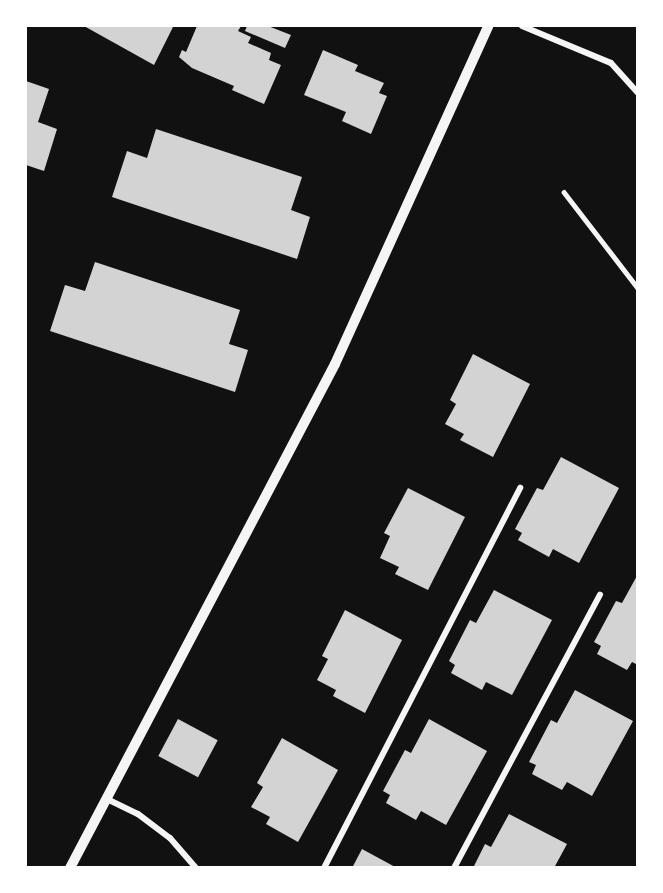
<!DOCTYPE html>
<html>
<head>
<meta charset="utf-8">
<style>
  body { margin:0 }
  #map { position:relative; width:663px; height:893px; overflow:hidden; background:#111; font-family:"Fira Sans Condensed",sans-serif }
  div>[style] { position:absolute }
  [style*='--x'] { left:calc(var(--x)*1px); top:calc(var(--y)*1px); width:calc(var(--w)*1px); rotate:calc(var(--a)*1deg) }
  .building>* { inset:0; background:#d3d3d3; transform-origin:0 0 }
  .service>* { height:4.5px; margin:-2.25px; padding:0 2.25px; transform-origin:2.25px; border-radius:2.25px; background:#f5f5f5 }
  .minor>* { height:6px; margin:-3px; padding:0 3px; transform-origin:3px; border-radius:3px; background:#f5f5f5 }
  .tertiary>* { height:10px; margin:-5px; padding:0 5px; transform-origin:5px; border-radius:5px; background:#f5f5f5 }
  span { translate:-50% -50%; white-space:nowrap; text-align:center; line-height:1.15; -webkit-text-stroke:6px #fff; paint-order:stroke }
  .frame { position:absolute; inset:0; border:27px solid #fff; pointer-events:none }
</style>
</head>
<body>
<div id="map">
  <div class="building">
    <div style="clip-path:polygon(84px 26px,170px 26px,173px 27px,154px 65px)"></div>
    <div style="clip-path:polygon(197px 26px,241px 26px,238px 31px,251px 37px,248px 43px,271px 53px,269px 60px,281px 65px,264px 104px,232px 90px,234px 86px,192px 68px,179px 57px,182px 50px,186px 52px)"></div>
    <div style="clip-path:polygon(247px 26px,268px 26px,291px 35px,285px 48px,245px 31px)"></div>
    <div style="clip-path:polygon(323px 50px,358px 65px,355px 71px,384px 83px,379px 93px,387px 96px,371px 134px,342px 121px,346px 112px,304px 95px)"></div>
    <div style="clip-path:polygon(26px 81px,49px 89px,38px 122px,57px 129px,44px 171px,26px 165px)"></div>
    <div style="clip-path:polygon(156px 129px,302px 177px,291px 210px,310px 217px,297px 259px,112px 197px,127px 151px,147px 158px)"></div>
    <div style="clip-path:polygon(95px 262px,240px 310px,229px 344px,248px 350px,235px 392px,50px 331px,65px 285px,85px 291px)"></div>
    <div style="clip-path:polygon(473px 354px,530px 384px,493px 457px,460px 440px,464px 434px,445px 424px,456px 404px,450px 400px)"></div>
    <div style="clip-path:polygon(561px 457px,619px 488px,579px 563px,553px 549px,549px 557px,518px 540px,522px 533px,515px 529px,537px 488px,543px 490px)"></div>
    <div style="clip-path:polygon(408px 488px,465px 517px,428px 590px,395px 574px,399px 567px,380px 558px,390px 536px,384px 533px)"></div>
    <div style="clip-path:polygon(638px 574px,638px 665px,632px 662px,627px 670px,597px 654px,601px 646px,594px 642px,616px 601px,622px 603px)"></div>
    <div style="clip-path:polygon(494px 590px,552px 620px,512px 695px,486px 682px,482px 690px,451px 673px,455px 665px,449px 661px,470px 620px,476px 623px)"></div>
    <div style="clip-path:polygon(345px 610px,402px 640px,365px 713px,333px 696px,336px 690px,317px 680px,328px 659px,322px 656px)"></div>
    <div style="clip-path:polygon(575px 690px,633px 721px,592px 796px,567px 782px,562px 790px,532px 774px,536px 765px,529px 762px,551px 720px,557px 723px)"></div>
    <div style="left:178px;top:719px;width:45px;height:42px;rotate:28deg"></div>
    <div style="clip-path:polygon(429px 719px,487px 751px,446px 825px,421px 811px,416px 820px,386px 803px,390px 795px,383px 791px,405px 750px,411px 753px)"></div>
    <div style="clip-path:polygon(282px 738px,338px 770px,298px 842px,266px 824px,270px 817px,251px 807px,263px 787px,257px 783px)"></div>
    <div style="clip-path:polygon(509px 814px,567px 844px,554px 868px,473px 868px,485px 844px,491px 847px)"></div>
    <div style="clip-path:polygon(362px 849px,397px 868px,352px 868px)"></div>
  </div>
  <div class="service">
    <div style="--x:564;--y:192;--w:121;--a:52.4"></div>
  </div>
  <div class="minor">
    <div style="--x:522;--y:26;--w:96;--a:22.6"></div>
    <div style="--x:611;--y:63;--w:40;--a:48"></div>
    <div style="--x:109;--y:800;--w:32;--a:26"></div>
    <div style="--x:138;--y:814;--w:40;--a:37"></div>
    <div style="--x:170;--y:838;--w:40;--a:49"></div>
    <div style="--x:324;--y:868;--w:428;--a:-62.7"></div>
    <div style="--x:454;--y:868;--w:310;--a:-61.9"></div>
  </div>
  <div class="tertiary">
    <div style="--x:70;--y:868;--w:569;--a:-62.26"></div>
    <div style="--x:335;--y:364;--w:371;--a:-65.6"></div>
  </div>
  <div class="frame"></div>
</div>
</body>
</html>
